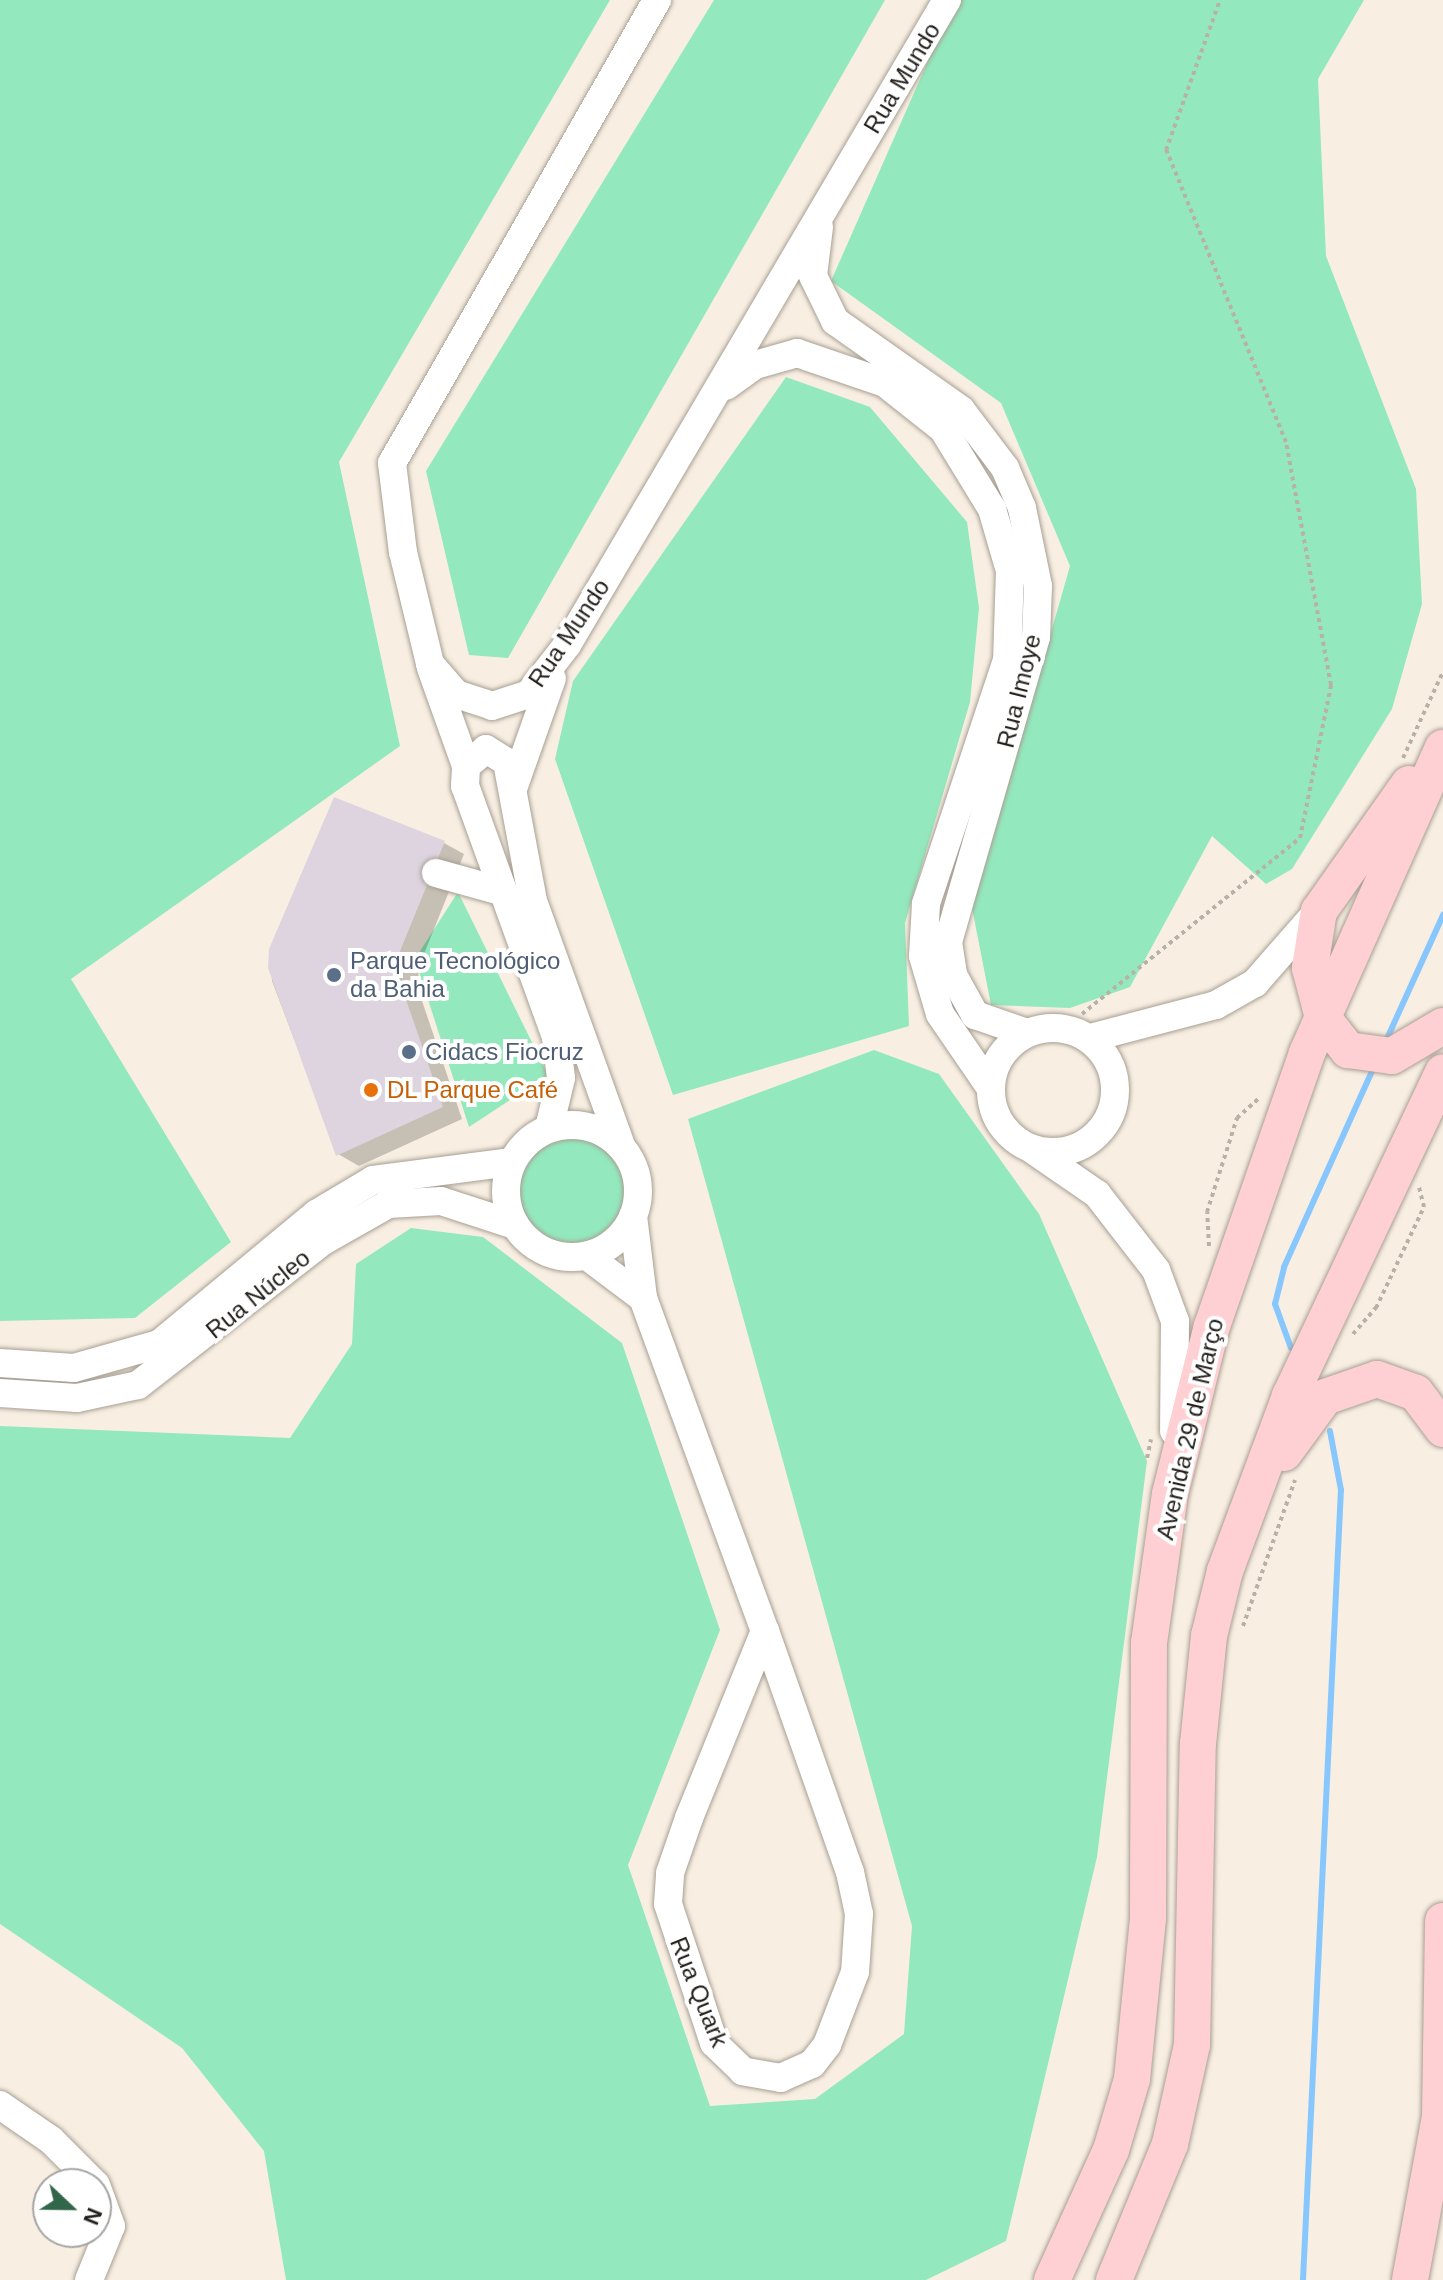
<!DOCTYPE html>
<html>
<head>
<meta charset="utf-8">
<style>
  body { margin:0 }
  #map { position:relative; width:1443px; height:2280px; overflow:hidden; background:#f8efe2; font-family:Arial,sans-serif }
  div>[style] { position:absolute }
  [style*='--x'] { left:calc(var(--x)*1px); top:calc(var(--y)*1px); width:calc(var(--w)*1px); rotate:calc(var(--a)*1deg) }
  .green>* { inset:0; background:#93e9bd }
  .round { border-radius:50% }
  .shadow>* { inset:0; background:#0003 }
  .stream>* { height:6px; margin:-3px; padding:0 3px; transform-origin:3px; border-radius:3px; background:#88c7fd }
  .building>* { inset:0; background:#ddd4e0 }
  .path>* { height:4px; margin-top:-2px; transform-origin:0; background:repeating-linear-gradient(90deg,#b8b1a7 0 4px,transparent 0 8px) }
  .roads { filter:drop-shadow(0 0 2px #a89f94) drop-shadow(0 0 2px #a89f94) }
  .minor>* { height:28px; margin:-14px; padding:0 14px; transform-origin:14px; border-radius:14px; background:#fff }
  .minor>.ring { margin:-14px; padding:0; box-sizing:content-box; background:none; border:28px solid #fff; border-radius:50% }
  .major>* { height:36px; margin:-18px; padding:0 18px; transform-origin:18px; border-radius:18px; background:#ffd0d3 }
  .dots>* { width:22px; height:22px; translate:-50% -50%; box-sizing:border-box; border:4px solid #fff; border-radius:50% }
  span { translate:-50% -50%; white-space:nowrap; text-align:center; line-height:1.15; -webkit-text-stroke:8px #fff; paint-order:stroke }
  .street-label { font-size:24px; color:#24211d }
  .service-label { font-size:24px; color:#4e5e75 }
  .left { translate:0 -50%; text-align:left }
  .food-label { font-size:24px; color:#c56008 }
  .north { position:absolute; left:32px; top:2168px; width:80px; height:80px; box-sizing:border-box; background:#fff; border:2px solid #a7a6a5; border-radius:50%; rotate:112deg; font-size:22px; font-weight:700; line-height:32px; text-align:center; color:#24211d }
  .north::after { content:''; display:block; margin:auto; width:28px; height:36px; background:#32664b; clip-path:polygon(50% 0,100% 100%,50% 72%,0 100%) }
</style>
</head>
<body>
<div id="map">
  <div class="green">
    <div style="clip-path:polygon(0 0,610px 0,339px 462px,400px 746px,71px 979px,231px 1242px,135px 1318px,0 1321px)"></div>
    <div style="clip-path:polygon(714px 0,885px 0,508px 658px,469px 655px,426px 471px)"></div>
    <div style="clip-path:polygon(955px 0,1364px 0,1318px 79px,1326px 256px,1416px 489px,1422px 604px,1392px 709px,1292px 869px,1266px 884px,1212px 836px,1130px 987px,1070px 1008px,991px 1005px,972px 908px,1070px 566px,1001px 403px,831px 281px)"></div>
    <div style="clip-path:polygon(786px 377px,870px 407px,967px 522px,979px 608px,970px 702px,905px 923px,909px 1026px,673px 1095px,555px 759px,573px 681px)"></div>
    <div style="clip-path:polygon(458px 892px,548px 1075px,469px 1127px,415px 959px)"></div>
    <div style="clip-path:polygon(874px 1050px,939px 1074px,1039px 1214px,1147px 1461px,1097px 1857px,1006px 2241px,926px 2280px,286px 2280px,264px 2151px,182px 2048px,0 1924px,0 1426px,290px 1438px,352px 1344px,356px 1264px,411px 1228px,483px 1237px,622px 1343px,720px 1630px,628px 1865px,710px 2106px,815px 2099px,904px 2034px,912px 1926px,688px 1119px)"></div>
    <div class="round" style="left:519px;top:1137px;width:108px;height:108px"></div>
  </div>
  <div class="shadow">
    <div style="clip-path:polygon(444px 843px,464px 854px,418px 969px,420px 995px,462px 1119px,359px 1166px,338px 1154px,272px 981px,271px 949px)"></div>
  </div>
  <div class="stream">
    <div style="--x:1385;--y:1043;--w:141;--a:-65.6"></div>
    <div style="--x:1291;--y:1348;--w:47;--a:-110"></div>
    <div style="--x:1275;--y:1304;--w:38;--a:-76"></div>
    <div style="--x:1284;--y:1267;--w:219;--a:-65.8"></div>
    <div style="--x:1303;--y:2280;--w:791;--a:-87.25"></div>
    <div style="--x:1341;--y:1490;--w:60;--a:-100.6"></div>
  </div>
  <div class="building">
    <div style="clip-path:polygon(334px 797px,445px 841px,398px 956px,400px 982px,443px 1107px,336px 1156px,268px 968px,269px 949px)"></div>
  </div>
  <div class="path">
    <div style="--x:1403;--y:758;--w:95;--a:-65.1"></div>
    <div style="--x:1082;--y:1014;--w:280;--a:-38.9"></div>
    <div style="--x:1300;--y:838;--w:156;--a:-78.5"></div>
    <div style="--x:1331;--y:685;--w:247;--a:-100.5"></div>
    <div style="--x:1286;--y:442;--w:316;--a:-112.3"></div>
    <div style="--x:1166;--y:150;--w:159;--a:-70.2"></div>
    <div style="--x:1065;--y:1028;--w:14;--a:-36"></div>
    <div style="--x:1209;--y:1246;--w:34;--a:-93"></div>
    <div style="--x:1207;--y:1212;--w:99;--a:-72.3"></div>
    <div style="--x:1237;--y:1118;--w:31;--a:-42"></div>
    <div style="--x:1353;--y:1334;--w:35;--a:-49"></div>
    <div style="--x:1376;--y:1308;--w:112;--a:-64.6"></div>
    <div style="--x:1424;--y:1207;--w:21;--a:-104"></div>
    <div style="--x:1147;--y:1458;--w:19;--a:-78"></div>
    <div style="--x:1243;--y:1626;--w:155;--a:-70.4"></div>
  </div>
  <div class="roads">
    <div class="minor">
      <div style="--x:657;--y:0;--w:533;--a:119.78"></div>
      <div style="--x:392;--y:463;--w:90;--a:83"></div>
      <div style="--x:403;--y:552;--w:115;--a:76.4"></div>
      <div style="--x:430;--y:664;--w:40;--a:49"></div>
      <div style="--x:456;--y:694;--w:38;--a:18"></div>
      <div style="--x:492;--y:706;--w:39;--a:-18"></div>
      <div style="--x:529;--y:694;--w:62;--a:-52.2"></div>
      <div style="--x:567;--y:645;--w:749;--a:-59.5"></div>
      <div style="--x:819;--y:227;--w:49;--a:97"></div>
      <div style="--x:813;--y:276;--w:50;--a:63.9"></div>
      <div style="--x:835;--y:321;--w:154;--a:35.2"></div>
      <div style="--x:961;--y:410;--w:73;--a:52.8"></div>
      <div style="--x:1005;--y:468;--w:43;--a:67"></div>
      <div style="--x:1022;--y:508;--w:80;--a:78.4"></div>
      <div style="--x:1038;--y:586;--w:51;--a:92.2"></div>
      <div style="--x:1036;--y:637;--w:317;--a:106.1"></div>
      <div style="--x:948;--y:942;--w:33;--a:81"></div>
      <div style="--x:953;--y:975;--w:46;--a:61.2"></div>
      <div style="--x:975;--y:1015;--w:55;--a:19.1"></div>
      <div style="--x:726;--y:386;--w:36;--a:-36"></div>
      <div style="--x:755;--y:365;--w:44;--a:-15.9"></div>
      <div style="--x:797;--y:353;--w:93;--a:18.8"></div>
      <div style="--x:885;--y:383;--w:74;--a:38.4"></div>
      <div style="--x:943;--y:429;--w:94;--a:58.5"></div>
      <div style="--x:992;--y:509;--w:65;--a:73.8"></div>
      <div style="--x:1010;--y:571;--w:89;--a:91.9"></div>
      <div style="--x:1007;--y:660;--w:257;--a:108.4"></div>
      <div style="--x:926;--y:904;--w:52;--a:93.3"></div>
      <div style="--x:923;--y:956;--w:60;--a:73.7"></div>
      <div style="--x:940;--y:1014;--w:88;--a:55.6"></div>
      <div style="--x:431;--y:668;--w:104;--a:70.3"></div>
      <div style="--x:514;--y:786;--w:114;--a:-70.6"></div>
      <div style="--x:436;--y:873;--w:67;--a:15.5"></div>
      <div class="ring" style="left:991px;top:1028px;width:96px;height:96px"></div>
      <div style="--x:1094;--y:1037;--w:126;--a:-14.7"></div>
      <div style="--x:1216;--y:1005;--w:45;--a:-29.4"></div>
      <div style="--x:1255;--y:983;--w:96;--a:-48.8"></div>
      <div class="ring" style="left:506px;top:1125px;width:104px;height:104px"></div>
      <div style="--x:549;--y:1128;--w:51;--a:-76.5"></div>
      <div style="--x:561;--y:1078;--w:41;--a:-97"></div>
      <div style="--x:556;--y:1037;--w:267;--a:-109.9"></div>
      <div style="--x:465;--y:786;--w:20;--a:-87"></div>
      <div style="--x:466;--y:766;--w:26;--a:-40"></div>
      <div style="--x:486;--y:749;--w:25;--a:32"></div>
      <div style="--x:507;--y:762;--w:141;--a:79.4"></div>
      <div style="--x:533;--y:901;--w:259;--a:70.2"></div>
      <div style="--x:1033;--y:1150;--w:78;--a:34.5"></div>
      <div style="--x:1097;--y:1194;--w:96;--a:52.2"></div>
      <div style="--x:1156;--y:1270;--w:54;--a:69.6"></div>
      <div style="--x:1175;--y:1321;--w:110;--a:90.5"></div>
      <div style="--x:633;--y:1216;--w:83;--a:83"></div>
      <div style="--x:643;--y:1298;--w:355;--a:69.9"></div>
      <div style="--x:765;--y:1631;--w:256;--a:70.6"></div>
      <div style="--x:850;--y:1872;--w:43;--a:77.9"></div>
      <div style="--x:859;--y:1914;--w:58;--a:93.9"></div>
      <div style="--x:855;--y:1972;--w:78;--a:111"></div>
      <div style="--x:827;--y:2045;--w:24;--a:128"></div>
      <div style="--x:812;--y:2064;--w:34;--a:156"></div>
      <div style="--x:781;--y:2078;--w:39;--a:-170"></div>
      <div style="--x:743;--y:2071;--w:40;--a:-136"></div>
      <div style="--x:714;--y:2043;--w:146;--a:-108.3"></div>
      <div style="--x:668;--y:1904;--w:31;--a:-86"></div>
      <div style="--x:670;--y:1873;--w:58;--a:-70.9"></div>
      <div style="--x:689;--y:1818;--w:202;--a:-67.9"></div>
      <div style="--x:587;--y:1256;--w:70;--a:36.9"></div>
      <div style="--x:0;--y:1363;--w:74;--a:3.9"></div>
      <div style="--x:74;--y:1368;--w:88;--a:-15.8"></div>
      <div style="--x:159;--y:1344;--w:204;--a:-39.6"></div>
      <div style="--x:316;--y:1214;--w:66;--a:-30.8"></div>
      <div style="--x:373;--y:1180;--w:140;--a:-7.4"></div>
      <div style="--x:0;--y:1393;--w:77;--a:3.7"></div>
      <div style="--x:77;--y:1398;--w:62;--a:-12"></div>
      <div style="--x:138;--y:1385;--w:234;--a:-37.9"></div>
      <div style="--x:323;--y:1241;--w:75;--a:-29.6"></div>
      <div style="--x:388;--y:1204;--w:53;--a:-3.2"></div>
      <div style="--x:441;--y:1201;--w:78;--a:18"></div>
      <div style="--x:0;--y:2105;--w:62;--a:34.5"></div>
      <div style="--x:51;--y:2140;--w:62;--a:45"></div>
      <div style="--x:89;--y:2280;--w:58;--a:-67.8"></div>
      <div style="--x:111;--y:2226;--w:44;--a:-110.1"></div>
    </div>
    <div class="major">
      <div style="--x:1409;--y:784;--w:156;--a:125.3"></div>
      <div style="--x:1319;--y:911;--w:58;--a:99"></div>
      <div style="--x:1310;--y:968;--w:52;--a:75.4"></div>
      <div style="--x:1323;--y:1018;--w:41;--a:52"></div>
      <div style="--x:1348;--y:1050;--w:44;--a:7.8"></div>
      <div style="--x:1392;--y:1056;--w:59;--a:-30.5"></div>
      <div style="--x:1284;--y:1453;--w:69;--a:-53.8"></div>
      <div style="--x:1325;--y:1397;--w:55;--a:-19.1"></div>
      <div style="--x:1377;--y:1379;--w:41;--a:19.7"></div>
      <div style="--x:1416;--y:1393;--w:45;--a:53.1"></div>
      <div style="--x:1052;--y:2280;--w:143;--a:-65.6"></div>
      <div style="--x:1111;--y:2150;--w:74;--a:-73.5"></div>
      <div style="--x:1132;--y:2079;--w:162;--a:-84.3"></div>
      <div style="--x:1148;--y:1918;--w:275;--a:-89.8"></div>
      <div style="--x:1149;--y:1643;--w:150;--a:-82"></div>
      <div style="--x:1170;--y:1494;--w:173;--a:-76"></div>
      <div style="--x:1212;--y:1326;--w:289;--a:-70.8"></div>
      <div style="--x:1307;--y:1053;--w:334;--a:-66"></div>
      <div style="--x:1114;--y:2280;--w:147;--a:-67.6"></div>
      <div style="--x:1170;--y:2144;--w:101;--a:-77.5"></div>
      <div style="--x:1192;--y:2045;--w:301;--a:-88.9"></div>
      <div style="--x:1198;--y:1744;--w:109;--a:-84.2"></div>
      <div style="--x:1209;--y:1636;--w:67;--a:-76.2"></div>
      <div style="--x:1225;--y:1571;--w:187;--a:-69.6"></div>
      <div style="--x:1290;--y:1396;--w:358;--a:-64.7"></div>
      <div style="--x:1410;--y:2280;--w:167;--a:-79.6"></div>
      <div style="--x:1440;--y:2116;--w:195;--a:-89.1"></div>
    </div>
  </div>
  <div class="dots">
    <div style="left:334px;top:975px;background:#5c6f8a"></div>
    <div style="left:409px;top:1052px;background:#5c6f8a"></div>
    <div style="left:371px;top:1090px;background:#e8710a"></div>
  </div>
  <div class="street-label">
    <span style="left:902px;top:78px;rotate:-59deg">Rua Mundo</span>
    <span style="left:569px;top:633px;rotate:-56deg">Rua Mundo</span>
    <span style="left:1019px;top:691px;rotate:-76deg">Rua Imoye</span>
    <span style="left:258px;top:1294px;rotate:-39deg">Rua Núcleo</span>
    <span style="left:1190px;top:1429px;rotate:-77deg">Avenida 29 de Março</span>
    <span style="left:699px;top:1992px;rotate:68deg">Rua Quark</span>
  </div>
  <div class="service-label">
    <span class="left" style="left:350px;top:975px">Parque Tecnológico<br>da Bahia</span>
    <span class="left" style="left:425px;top:1052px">Cidacs Fiocruz</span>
  </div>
  <div class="food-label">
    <span class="left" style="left:387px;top:1090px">DL Parque Café</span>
  </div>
  <div class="north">N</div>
</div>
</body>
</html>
